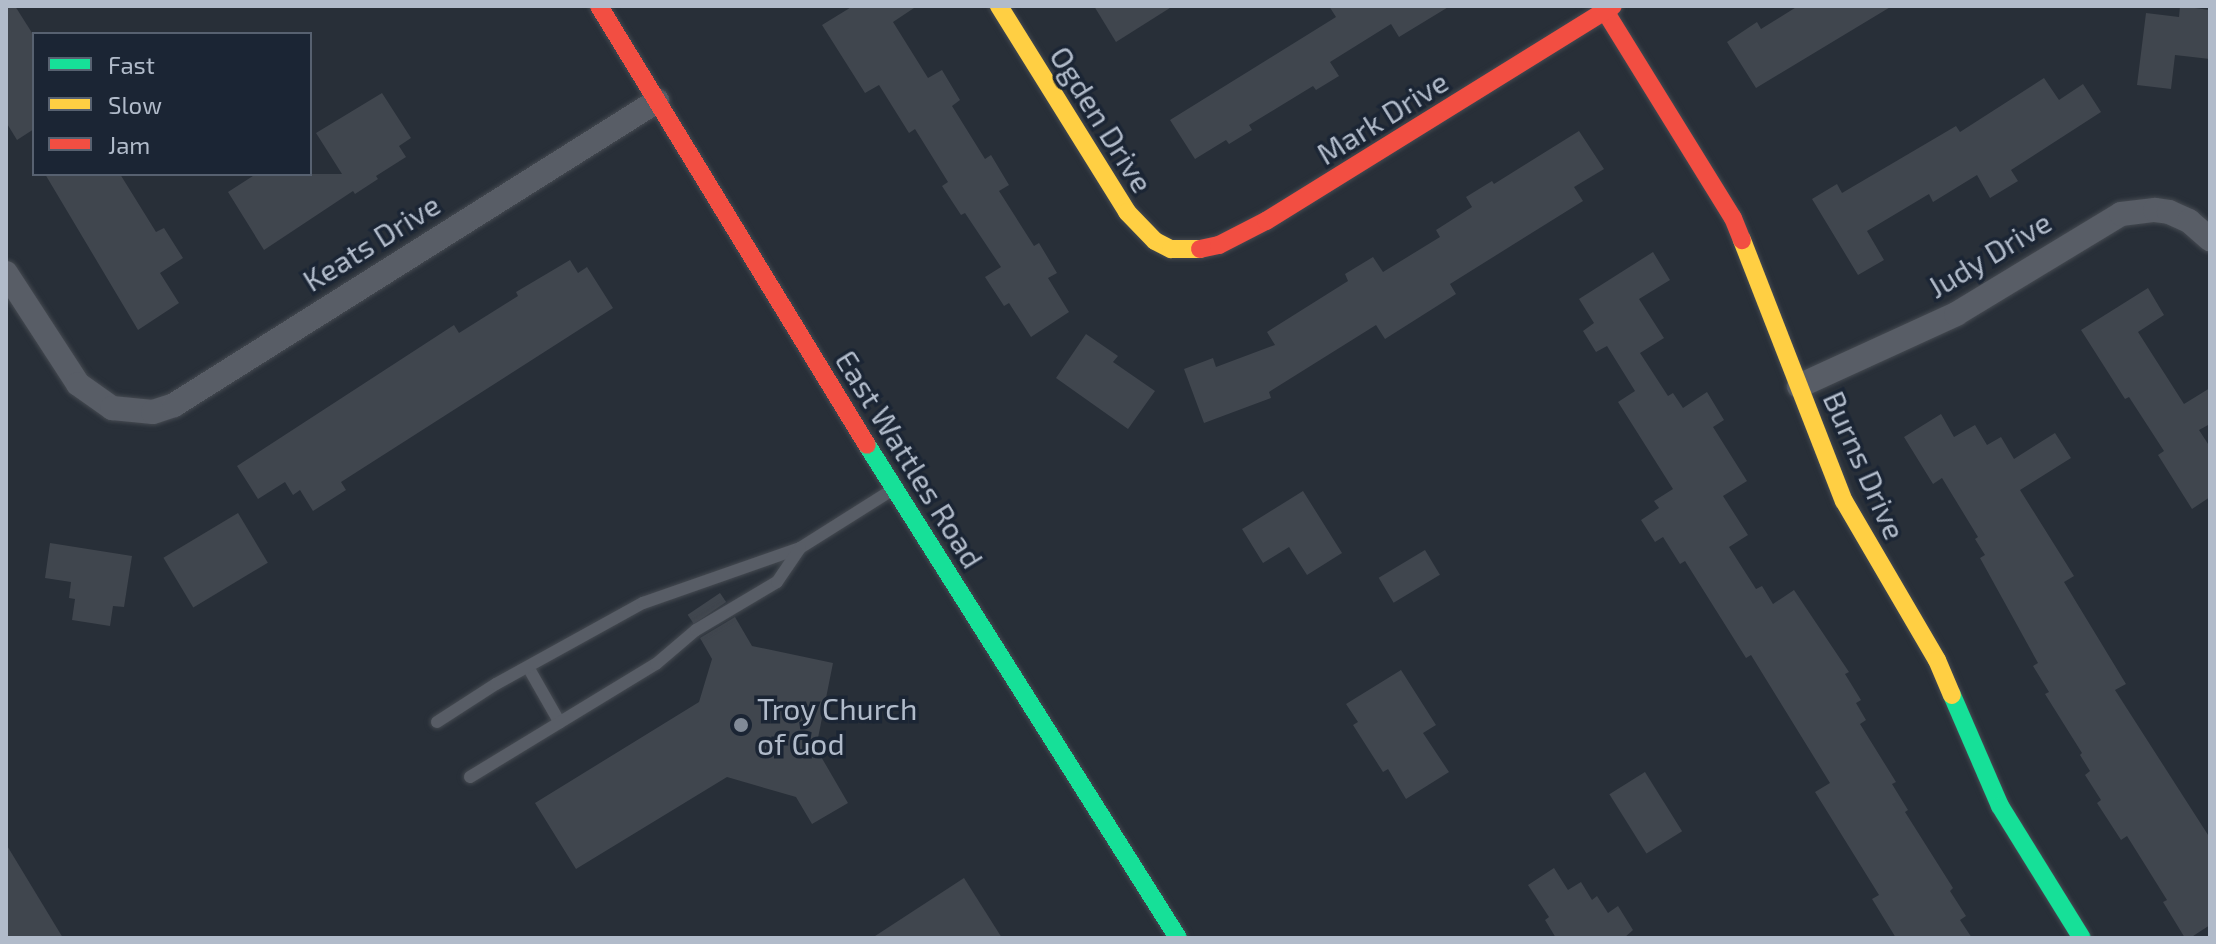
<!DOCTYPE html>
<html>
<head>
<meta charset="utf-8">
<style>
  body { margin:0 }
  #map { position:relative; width:2216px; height:944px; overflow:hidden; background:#282f38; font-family:"Exo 2",sans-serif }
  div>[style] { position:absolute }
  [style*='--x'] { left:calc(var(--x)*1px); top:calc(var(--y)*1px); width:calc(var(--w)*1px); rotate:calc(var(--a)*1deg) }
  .building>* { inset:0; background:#40464e; transform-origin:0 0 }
  .roads { filter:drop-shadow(0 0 2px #454a51) drop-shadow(0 0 2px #454a51) }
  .lane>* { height:12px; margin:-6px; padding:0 6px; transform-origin:6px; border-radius:6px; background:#585d66 }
  .street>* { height:24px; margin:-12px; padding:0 12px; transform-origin:12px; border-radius:12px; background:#585d66 }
  .fast>* { height:18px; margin:-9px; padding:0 9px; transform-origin:9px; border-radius:9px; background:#16e098 }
  .slow>* { height:18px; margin:-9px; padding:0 9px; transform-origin:9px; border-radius:9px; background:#ffcf43 }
  .jam>* { height:18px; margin:-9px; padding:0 9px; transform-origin:9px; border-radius:9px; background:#f24e42 }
  .dots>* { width:22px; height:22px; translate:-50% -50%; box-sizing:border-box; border:4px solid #1b2534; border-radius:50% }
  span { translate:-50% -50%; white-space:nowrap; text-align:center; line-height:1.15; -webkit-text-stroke:7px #1b2534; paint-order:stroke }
  .street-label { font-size:30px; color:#b1bbca }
  .poi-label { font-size:30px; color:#b1bbca }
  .left { translate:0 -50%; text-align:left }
  .frame { position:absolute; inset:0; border:8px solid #b1bbca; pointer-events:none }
  .legend { position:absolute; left:32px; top:32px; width:280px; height:144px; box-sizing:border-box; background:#1b2534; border:2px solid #576170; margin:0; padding:10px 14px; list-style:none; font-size:24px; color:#b1bbca }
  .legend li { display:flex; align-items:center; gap:16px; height:40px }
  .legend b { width:40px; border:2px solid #576170 }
</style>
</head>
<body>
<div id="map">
  <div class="building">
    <div style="clip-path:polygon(6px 6px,15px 6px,34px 36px,34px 129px,17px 140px,6px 122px)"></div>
    <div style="clip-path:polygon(853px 6px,917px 6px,893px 22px,928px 78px,942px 70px,960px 100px,952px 106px,985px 159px,991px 155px,1009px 185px,999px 191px,1034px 246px,1039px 243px,1057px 273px,1048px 278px,1069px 312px,1031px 337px,1009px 303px,1004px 306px,985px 277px,1001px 267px,965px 213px,961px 215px,942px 186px,948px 182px,915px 129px,909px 133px,879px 85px,865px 93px,822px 25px)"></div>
    <div style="clip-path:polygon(1094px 6px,1173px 6px,1116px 42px)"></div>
    <div style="clip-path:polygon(1329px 6px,1450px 6px,1399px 37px,1391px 24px,1330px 62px,1339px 76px,1316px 90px,1313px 86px,1249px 125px,1252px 130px,1229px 144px,1226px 140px,1195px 159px,1170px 120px,1336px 17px)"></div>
    <div style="clip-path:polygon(1798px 6px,1892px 6px,1756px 88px,1727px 42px,1757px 22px,1761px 29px)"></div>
    <div style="clip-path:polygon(2180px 6px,2210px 10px,2210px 59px,2175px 55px,2171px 89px,2137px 85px,2146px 13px,2179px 17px)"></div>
    <div style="clip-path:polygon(2044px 78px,2059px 100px,2083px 84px,2101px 112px,2011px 170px,2018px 181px,1990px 198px,1977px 175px,1933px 202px,1929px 194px,1867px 231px,1884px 260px,1858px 275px,1812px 199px,1837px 184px,1842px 193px,1956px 126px,1960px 132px)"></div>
    <div style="clip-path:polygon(382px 93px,411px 138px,399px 146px,406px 157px,376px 176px,378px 179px,355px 194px,353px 191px,264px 250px,228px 192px,256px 174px,342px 174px,316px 133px)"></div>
    <div style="clip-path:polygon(1579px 131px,1604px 169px,1574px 187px,1583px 201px,1450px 284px,1456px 294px,1385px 339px,1376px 325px,1269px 392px,1271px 398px,1204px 423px,1184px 369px,1213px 358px,1216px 367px,1275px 345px,1267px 332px,1348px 281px,1345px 274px,1373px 257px,1383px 272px,1440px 237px,1436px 230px,1472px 207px,1466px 197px,1492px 181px,1494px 184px)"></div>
    <div style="clip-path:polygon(45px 174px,120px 174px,156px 232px,164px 228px,183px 258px,160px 273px,179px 303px,138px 330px)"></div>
    <div style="clip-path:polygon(1653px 252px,1670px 280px,1639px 299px,1664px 338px,1640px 353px,1668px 396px,1673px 393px,1683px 408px,1707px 392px,1724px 420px,1713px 427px,1747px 481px,1723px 496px,1748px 535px,1729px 547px,1756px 589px,1762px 586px,1773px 604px,1794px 590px,1849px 672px,1845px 674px,1861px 700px,1856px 703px,1866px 720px,1860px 724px,1896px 782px,1892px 784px,1908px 810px,1905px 812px,1953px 888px,1950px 891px,1966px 916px,1960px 920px,1972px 938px,1896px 938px,1872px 899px,1879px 895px,1815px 792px,1830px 783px,1751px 655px,1746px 658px,1685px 561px,1680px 564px,1663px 537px,1655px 542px,1641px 520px,1659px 508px,1654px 501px,1673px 489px,1618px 402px,1635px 391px,1607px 346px,1596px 352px,1583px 331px,1594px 323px,1579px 299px)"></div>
    <div style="clip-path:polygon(570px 260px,578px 273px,587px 267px,613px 308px,341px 482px,346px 490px,313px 511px,300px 490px,293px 495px,285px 482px,258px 499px,237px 466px,454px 325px,459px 333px,518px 296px,516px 292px)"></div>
    <div style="clip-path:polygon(2148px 288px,2164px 315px,2138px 332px,2184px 404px,2210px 388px,2210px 424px,2199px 430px,2210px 447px,2210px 497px,2192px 509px,2158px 455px,2164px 451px,2129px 397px,2125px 399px,2081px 330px)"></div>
    <div style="clip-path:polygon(1086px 334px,1118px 356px,1113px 362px,1155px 391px,1128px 429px,1056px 378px)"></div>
    <div style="clip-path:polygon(1941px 414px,1954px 437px,1975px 425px,1987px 445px,2001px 437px,2014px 459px,2055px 433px,2071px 458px,2020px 490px,2074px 576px,2064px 582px,2126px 684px,2115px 690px,2210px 838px,2210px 925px,2190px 938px,2185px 938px,2163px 902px,2167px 900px,2127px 836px,2121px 840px,2097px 803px,2101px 800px,2085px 775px,2090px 771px,2080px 755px,2082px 753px,2045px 694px,2049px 692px,2033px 666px,2038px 663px,1980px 558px,1985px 555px,1975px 539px,1978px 537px,1942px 478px,1933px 484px,1904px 437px)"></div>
    <div style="clip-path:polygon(1303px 491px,1342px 553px,1307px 575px,1289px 547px,1263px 563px,1242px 529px)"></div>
    <div style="left:238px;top:513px;width:58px;height:87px;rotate:59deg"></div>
    <div style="clip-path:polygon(50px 543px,132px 556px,124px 607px,113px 606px,110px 626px,72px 620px,75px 599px,69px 598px,71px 582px,45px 578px)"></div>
    <div style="left:1425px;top:550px;width:29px;height:54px;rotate:59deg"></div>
    <div style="left:720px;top:593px;width:11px;height:39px;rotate:56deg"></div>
    <div style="clip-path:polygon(735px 617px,752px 646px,833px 663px,816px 748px,848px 803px,812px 824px,796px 797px,727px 777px,576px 869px,535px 803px,699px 702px,712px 659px,700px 638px)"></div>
    <div style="clip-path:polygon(1401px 670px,1436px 725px,1423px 733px,1449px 772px,1406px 799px,1388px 769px,1383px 772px,1353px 725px,1358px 722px,1346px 704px)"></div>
    <div style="left:1645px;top:772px;width:70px;height:42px;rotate:58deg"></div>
    <div style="clip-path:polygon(6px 844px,63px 938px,6px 938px)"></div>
    <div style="clip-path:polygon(1554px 868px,1568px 890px,1581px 882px,1592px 900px,1597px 896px,1608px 913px,1618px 906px,1633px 930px,1624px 938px,1556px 938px,1545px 920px,1549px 917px,1528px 885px)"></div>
    <div style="clip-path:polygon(964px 878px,1002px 938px,872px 938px)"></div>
  </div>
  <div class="roads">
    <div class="lane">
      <div style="--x:528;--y:667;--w:64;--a:60.3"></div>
      <div style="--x:437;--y:722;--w:70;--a:-32.8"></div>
      <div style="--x:496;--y:684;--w:168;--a:-28.9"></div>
      <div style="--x:643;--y:603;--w:166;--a:-19.3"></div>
      <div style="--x:800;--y:548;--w:109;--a:-32.2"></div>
      <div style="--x:470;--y:777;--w:218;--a:-31.3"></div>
      <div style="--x:656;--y:664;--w:52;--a:-40.4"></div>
      <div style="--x:696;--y:630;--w:94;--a:-30.7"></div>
      <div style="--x:777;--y:582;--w:41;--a:-55.9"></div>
    </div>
    <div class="street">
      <div style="--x:6;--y:273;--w:132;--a:57"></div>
      <div style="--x:78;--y:384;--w:42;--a:35.2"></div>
      <div style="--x:112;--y:408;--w:41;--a:5.6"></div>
      <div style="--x:153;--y:412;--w:22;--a:-18"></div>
      <div style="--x:174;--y:405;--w:571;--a:-32.19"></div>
      <div style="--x:1799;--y:386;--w:173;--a:-24.6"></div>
      <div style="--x:1956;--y:314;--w:193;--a:-31.2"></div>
      <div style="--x:2121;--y:214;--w:34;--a:-7"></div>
      <div style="--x:2155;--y:210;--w:14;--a:8"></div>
      <div style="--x:2169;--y:212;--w:22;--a:24"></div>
      <div style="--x:2189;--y:221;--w:28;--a:41"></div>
    </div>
    <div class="fast">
      <div style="--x:867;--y:445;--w:583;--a:57.75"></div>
      <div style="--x:1952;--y:695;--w:121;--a:66.6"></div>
      <div style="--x:2000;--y:806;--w:155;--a:58.2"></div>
    </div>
    <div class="slow">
      <div style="--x:999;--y:6;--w:243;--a:58.1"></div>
      <div style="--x:1127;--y:212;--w:40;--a:46"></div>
      <div style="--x:1155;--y:241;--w:18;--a:27"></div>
      <div style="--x:1171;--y:249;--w:29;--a:0"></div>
      <div style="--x:1742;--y:240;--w:280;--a:68.7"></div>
      <div style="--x:1844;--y:501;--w:184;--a:59.7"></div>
      <div style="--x:1937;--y:660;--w:38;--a:67"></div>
    </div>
    <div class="jam">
      <div style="--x:599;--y:6;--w:514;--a:58.6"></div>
      <div style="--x:1605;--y:11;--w:243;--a:58.3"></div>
      <div style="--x:1733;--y:218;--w:24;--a:68"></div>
      <div style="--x:1200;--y:249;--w:19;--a:-12"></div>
      <div style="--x:1219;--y:245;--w:53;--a:-27.1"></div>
      <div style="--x:1266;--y:221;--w:408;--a:-31.8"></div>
    </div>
  </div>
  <div class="dots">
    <div style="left:741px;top:725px;background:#818a97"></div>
  </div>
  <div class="street-label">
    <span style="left:1382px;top:117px;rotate:-32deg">Mark Drive</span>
    <span style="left:1102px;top:119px;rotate:58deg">Ogden Drive</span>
    <span style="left:371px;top:242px;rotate:-32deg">Keats Drive</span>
    <span style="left:1989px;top:254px;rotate:-31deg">Judy Drive</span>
    <span style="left:910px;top:459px;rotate:58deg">East Wattles Road</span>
    <span style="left:1865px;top:465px;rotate:66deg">Burns Drive</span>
  </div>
  <div class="poi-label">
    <span class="left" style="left:757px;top:725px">Troy Church<br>of God</span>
  </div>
  <div class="frame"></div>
  <ul class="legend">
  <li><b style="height:10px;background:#16e098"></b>Fast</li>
  <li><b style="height:10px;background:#ffcf43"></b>Slow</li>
  <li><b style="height:10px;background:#f24e42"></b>Jam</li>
  </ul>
</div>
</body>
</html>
